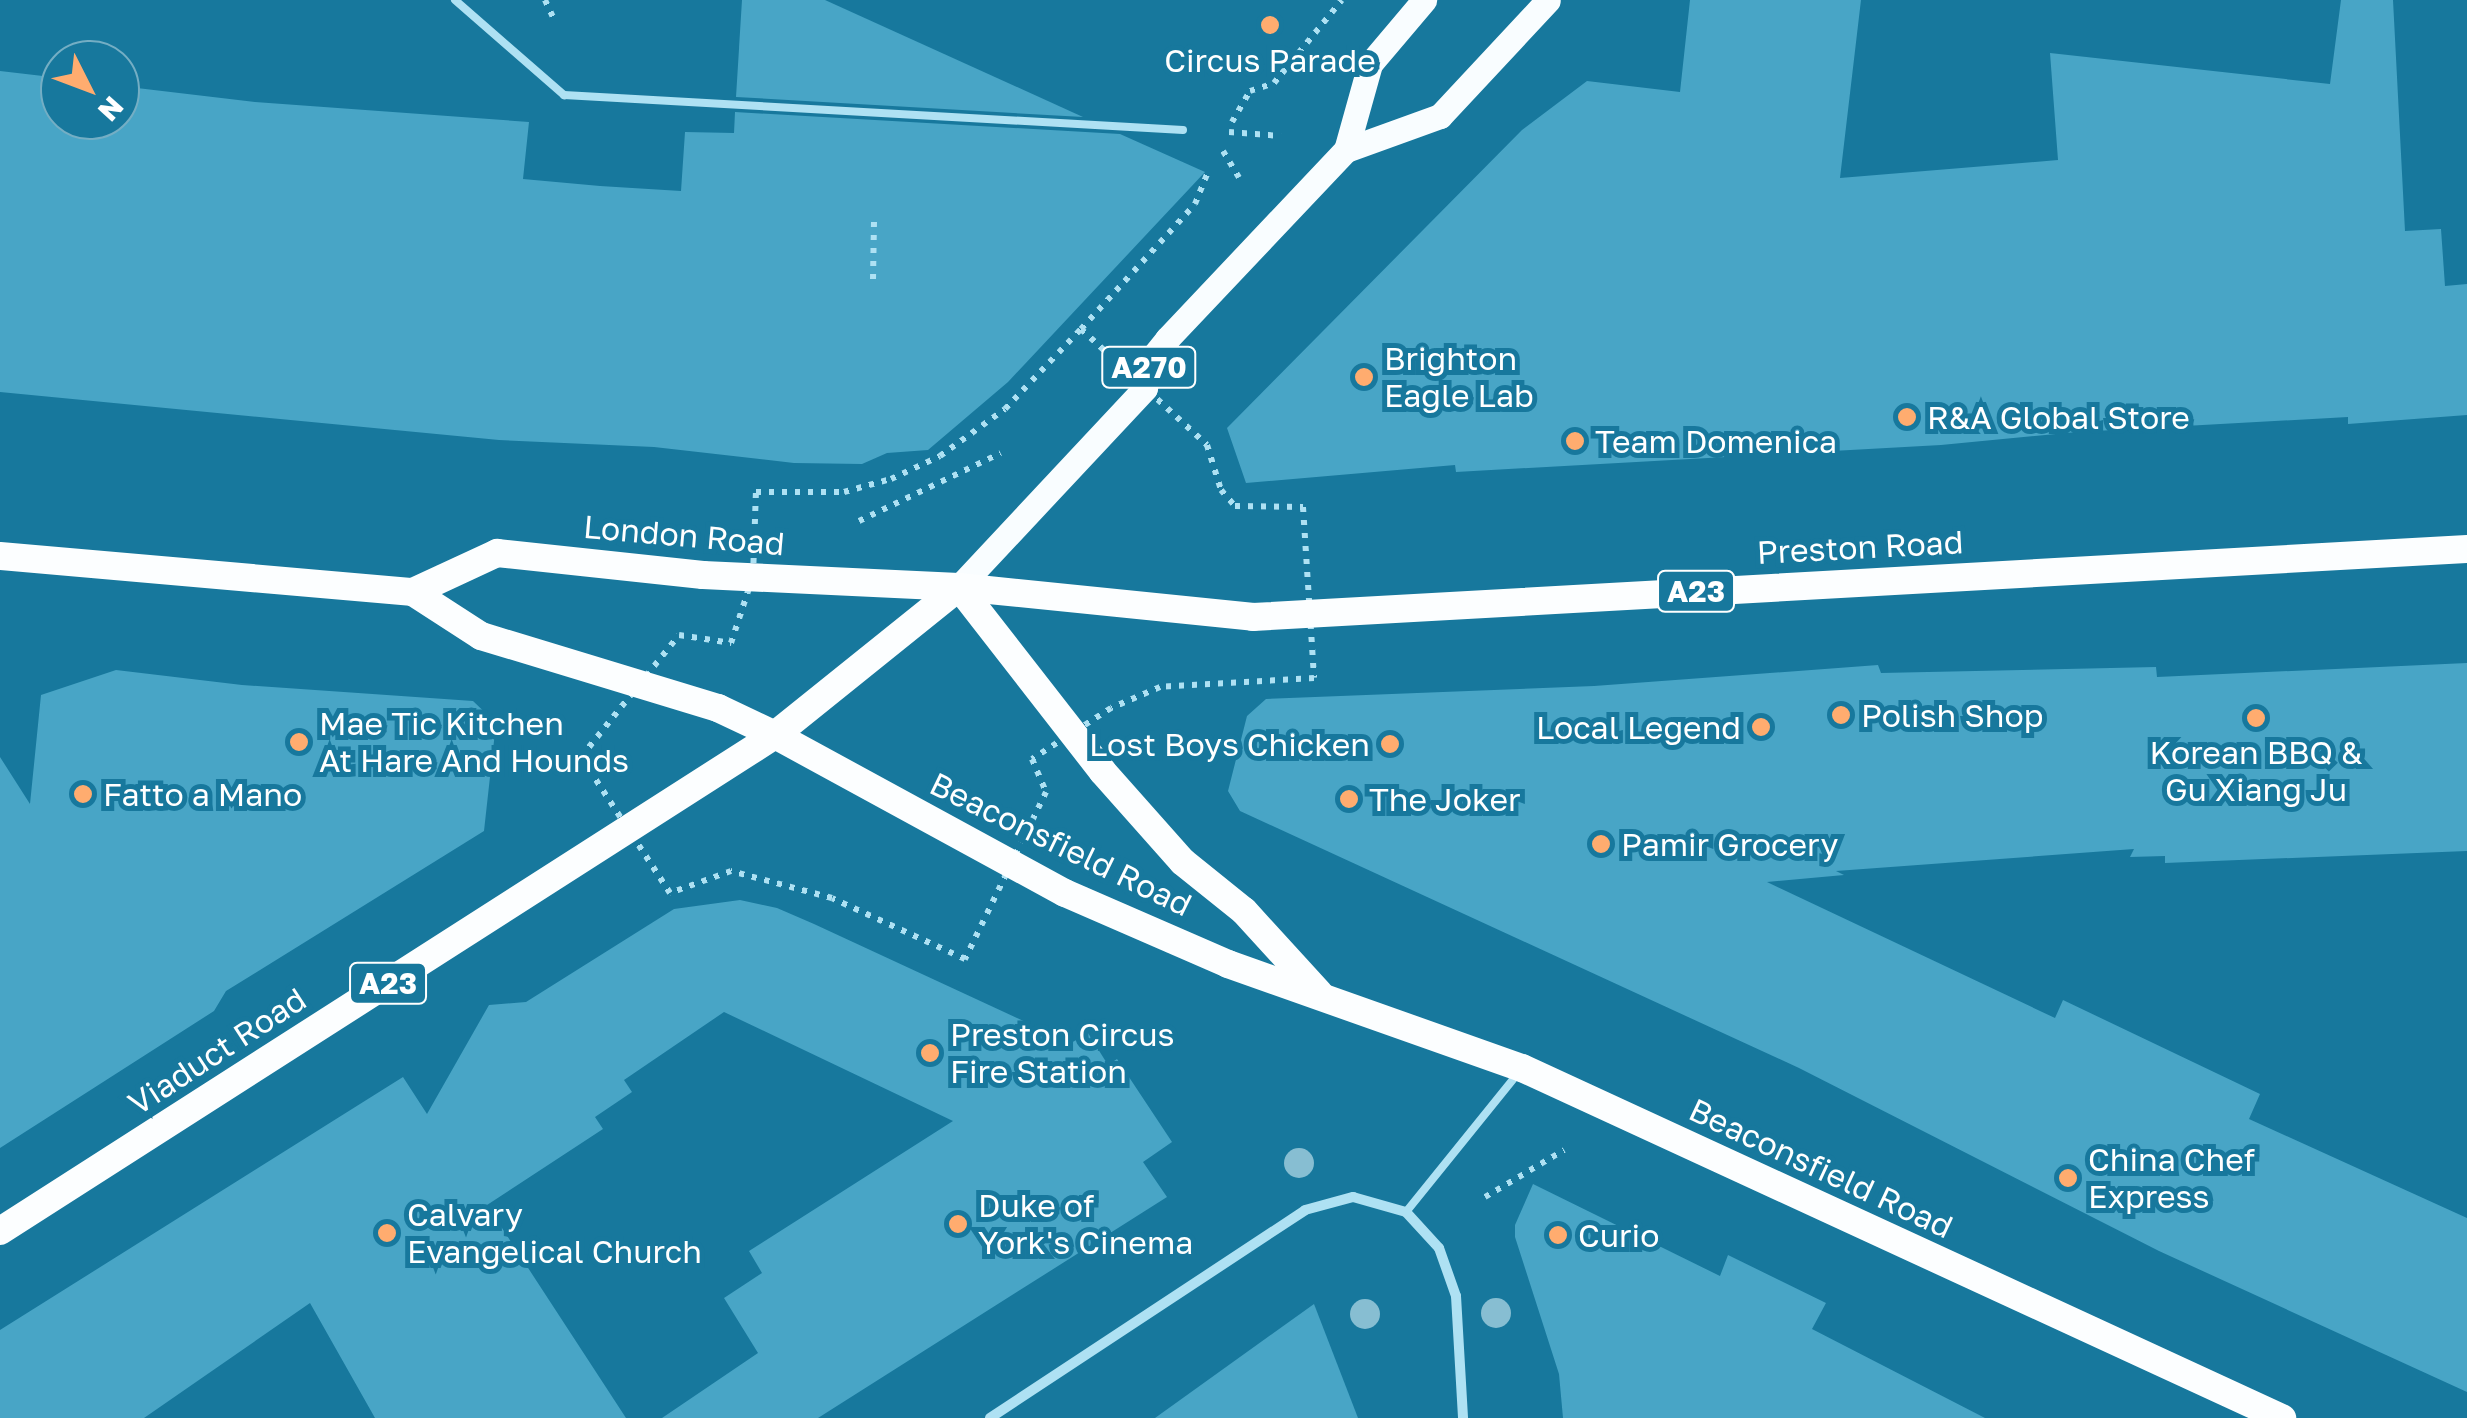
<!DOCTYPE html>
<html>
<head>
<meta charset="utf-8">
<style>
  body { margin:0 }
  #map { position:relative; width:2467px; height:1418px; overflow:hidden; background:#17789d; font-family:"Golos Text",sans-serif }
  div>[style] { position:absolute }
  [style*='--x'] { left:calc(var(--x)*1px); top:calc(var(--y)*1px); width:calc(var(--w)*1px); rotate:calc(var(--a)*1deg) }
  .building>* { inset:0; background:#48a5c6 }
  .path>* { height:6px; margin-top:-3px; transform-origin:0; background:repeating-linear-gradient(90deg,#aee1f3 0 5px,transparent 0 13px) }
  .service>* { height:8px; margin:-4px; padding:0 4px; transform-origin:4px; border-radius:4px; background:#aee1f3 }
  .minor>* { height:10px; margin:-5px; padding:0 5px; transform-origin:5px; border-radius:5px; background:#aee1f3 }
  .primary>* { height:25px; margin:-12.5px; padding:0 12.5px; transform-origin:12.5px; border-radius:12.5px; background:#f9fdff }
  .trunk>* { height:28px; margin:-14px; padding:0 14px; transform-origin:14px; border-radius:14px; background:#fcfeff }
  .trees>* { width:30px; height:30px; margin:-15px; border-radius:50%; background:#87bed2 }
  .dots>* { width:28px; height:28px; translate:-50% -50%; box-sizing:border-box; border:5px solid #17789d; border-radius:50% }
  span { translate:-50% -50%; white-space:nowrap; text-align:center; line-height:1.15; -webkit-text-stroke:10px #17789d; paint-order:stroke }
  .shield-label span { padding:2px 8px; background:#17789d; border:2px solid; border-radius:8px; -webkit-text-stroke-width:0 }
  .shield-label { font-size:30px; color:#fff; font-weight:700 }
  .poi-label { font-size:32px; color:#fff }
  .left { translate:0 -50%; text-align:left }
  .right { translate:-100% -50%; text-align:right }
  .street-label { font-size:32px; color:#fff }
  .north { position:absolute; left:40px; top:40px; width:100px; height:100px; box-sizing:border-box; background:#17789d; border:2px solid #74aec4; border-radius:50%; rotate:132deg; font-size:28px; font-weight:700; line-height:40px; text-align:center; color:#fff }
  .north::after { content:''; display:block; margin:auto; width:35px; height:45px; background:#ffac6f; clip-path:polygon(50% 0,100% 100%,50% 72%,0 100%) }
</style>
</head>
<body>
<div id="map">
  <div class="building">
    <div style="clip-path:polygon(742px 0,825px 0,1083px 117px,736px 97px)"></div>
    <div style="clip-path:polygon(1690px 0,1861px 0,1840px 178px,2058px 160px,2050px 53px,2330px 84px,2341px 0,2393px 0,2405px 231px,2441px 229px,2445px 286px,2467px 284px,2467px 415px,2348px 424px,2348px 417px,2077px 432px,1941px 445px,1456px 472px,1455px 465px,1246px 483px,1227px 428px,1522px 130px,1587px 81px,1680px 92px)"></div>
    <div style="clip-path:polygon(0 71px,60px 78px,60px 120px,120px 120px,120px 86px,255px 102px,529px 122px,523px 179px,600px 186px,681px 191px,685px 132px,734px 133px,735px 112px,1120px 134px,1205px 172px,1008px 382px,928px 450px,887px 453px,862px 464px,794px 463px,654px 447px,499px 440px,0 392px)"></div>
    <div style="clip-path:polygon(2467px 663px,2467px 851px,2165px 863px,2165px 856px,2130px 857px,2134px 849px,1836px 871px,1844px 875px,1767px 882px,2055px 1018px,2063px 1000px,2260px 1094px,2249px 1119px,2467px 1218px,2467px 1392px,2159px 1251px,1799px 1068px,1240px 811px,1228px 791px,1247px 716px,1266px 699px,1594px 686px,1878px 665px,1881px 673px,2156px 667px,2157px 677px)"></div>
    <div style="clip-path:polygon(116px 670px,242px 685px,473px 701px,496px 723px,484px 831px,226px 991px,214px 1011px,0 1148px,0 757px,30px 804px,41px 695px)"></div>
    <div style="clip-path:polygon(740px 900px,777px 908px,814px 924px,1071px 1043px,1088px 1033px,1108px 1065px,1117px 1059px,1172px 1142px,1143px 1162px,1167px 1197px,818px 1418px,662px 1418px,758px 1353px,724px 1298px,762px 1273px,749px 1251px,953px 1121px,724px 1012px,624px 1080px,632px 1092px,595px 1117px,603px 1129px,487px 1205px,626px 1418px,375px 1418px,310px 1303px,144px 1418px,0 1418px,0 1330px,403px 1077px,427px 1114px,489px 1005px,526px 1002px,674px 909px)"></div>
    <div style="clip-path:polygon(1533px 1184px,1720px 1276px,1728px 1255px,1826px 1303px,1812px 1329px,1985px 1418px,1563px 1418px,1559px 1374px,1515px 1237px,1515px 1225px)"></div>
    <div style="clip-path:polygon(1314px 1304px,1358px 1418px,1155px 1418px)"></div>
  </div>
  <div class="path">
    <div style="--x:545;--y:0;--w:19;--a:65"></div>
    <div style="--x:1232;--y:122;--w:36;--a:-60"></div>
    <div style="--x:1250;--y:91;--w:25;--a:-18"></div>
    <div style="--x:1274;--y:83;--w:107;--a:-50.7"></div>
    <div style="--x:1229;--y:132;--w:52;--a:4.4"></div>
    <div style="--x:1223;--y:151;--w:31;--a:59"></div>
    <div style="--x:873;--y:279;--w:59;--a:-89"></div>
    <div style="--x:1081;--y:329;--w:171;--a:42.6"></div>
    <div style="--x:1207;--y:445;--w:47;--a:72.7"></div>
    <div style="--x:1221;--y:490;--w:21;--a:49"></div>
    <div style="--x:1235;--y:506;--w:68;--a:0.8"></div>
    <div style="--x:1303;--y:507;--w:171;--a:86.3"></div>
    <div style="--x:1314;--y:678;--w:154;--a:176.7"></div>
    <div style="--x:1160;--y:687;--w:53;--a:156.8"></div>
    <div style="--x:1111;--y:708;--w:94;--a:147.2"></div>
    <div style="--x:1032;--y:759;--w:36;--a:67"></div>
    <div style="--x:1046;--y:792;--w:186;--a:115.9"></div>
    <div style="--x:965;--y:959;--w:146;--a:-155.4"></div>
    <div style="--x:832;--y:898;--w:105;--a:-165"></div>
    <div style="--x:731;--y:871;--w:65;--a:160.2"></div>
    <div style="--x:670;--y:893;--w:163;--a:-123.2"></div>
    <div style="--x:581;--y:757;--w:156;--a:-51.2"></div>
    <div style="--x:679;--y:635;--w:53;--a:8.7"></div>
    <div style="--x:731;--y:643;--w:71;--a:-71.8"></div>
    <div style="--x:753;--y:576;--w:84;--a:-88"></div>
    <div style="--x:756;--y:492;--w:88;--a:0"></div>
    <div style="--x:844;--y:492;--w:49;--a:-15.5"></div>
    <div style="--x:891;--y:479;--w:54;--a:-25.1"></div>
    <div style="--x:940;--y:456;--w:80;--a:-35.9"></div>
    <div style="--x:1005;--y:409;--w:110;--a:-46.5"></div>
    <div style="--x:1081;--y:329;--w:169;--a:-47.6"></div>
    <div style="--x:1195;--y:204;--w:37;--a:-68"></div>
    <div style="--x:859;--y:521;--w:157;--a:-25.6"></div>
    <div style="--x:1485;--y:1197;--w:92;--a:-30.7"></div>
  </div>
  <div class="service">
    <div style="--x:455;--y:0;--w:145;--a:41.1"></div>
    <div style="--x:564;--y:95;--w:620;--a:3.24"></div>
    <div style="--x:1406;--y:1212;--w:180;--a:-51.1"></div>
  </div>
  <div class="minor">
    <div style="--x:990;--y:1418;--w:377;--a:-33.4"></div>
    <div style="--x:1305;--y:1210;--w:50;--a:-15.2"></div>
    <div style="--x:1353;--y:1197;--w:55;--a:15.8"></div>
    <div style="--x:1406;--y:1212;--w:49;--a:47.5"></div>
    <div style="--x:1439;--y:1248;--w:51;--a:70.5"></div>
    <div style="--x:1456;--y:1296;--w:122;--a:86.7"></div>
  </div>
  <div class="primary">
    <div style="--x:1346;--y:150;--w:89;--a:-74.4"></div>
    <div style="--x:1370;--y:64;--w:84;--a:-49.8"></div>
    <div style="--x:959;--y:587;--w:272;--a:-46.9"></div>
    <div style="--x:1145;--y:388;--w:30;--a:-78"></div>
    <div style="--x:1151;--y:359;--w:26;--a:-51"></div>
    <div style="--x:1167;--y:339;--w:260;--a:-46.6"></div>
    <div style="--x:1346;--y:150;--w:100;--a:-19.9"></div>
    <div style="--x:1440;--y:116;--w:158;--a:-47"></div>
  </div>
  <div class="trunk">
    <div style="--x:0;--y:556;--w:415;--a:5"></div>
    <div style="--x:413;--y:592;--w:81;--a:32.9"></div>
    <div style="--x:481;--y:636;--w:248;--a:16.9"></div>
    <div style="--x:718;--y:708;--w:63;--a:25.3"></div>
    <div style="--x:775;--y:735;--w:330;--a:28.6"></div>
    <div style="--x:1065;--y:893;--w:178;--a:23.5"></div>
    <div style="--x:1228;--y:964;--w:312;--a:19.5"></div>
    <div style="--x:1522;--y:1068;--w:837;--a:24.73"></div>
    <div style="--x:959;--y:587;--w:234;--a:52.1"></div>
    <div style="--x:1103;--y:772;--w:120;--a:48.4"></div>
    <div style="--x:1183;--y:862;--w:78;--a:38.8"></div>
    <div style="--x:1244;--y:911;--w:111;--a:47.6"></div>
    <div style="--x:413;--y:592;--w:93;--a:-24.9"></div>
    <div style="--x:497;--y:553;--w:207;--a:6.1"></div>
    <div style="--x:703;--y:575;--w:256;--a:2.7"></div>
    <div style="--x:959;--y:587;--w:296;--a:5.8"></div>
    <div style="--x:1253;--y:617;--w:1216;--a:-3.21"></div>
    <div style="--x:0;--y:1231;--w:920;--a:-32.62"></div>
    <div style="--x:775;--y:735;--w:236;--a:-38.8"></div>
  </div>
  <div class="trees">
    <div style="left:1299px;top:1163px"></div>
    <div style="left:1496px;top:1313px"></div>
    <div style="left:1365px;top:1314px"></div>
  </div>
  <div class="dots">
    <div style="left:1270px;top:25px;background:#ffac6f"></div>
    <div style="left:1364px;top:377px;background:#ffac6f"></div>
    <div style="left:1907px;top:417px;background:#ffac6f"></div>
    <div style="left:1575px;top:441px;background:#ffac6f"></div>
    <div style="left:1841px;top:715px;background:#ffac6f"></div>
    <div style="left:2256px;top:718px;background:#ffac6f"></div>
    <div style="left:1761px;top:727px;background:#ffac6f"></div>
    <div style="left:299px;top:742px;background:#ffac6f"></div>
    <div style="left:1390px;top:744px;background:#ffac6f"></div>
    <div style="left:83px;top:794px;background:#ffac6f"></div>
    <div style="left:1349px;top:799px;background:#ffac6f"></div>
    <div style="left:1601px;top:844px;background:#ffac6f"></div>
    <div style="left:930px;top:1053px;background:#ffac6f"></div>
    <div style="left:2068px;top:1178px;background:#ffac6f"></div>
    <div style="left:958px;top:1224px;background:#ffac6f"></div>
    <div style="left:387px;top:1233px;background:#ffac6f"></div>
    <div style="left:1558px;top:1235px;background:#ffac6f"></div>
  </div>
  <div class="shield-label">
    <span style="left:1149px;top:367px">A270</span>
    <span style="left:1696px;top:591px">A23</span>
    <span style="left:388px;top:983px">A23</span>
  </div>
  <div class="poi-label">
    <span style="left:1270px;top:60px">Circus Parade</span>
    <span class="left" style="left:1384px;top:377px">Brighton<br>Eagle Lab</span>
    <span class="left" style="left:1927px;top:417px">R&amp;A Global Store</span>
    <span class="left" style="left:1595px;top:441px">Team Domenica</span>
    <span class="left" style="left:1861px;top:715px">Polish Shop</span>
    <span class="left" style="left:319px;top:742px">Mae Tic Kitchen<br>At Hare And Hounds</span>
    <span class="right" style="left:1741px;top:727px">Local Legend</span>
    <span class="right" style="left:1370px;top:744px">Lost Boys Chicken</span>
    <span style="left:2256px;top:771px">Korean BBQ &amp;<br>Gu Xiang Ju</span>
    <span class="left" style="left:103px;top:794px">Fatto a Mano</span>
    <span class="left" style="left:1369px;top:799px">The Joker</span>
    <span class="left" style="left:1621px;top:844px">Pamir Grocery</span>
    <span class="left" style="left:950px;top:1053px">Preston Circus<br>Fire Station</span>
    <span class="left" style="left:2088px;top:1178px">China Chef<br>Express</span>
    <span class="left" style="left:978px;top:1224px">Duke of<br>York's Cinema</span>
    <span class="left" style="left:407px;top:1233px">Calvary<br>Evangelical Church</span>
    <span class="left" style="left:1578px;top:1235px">Curio</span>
  </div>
  <div class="street-label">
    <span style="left:684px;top:535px;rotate:5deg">London Road</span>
    <span style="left:1860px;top:547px;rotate:-3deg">Preston Road</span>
    <span style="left:1061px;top:844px;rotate:26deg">Beaconsfield Road</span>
    <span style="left:217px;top:1051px;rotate:-33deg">Viaduct Road</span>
    <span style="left:1821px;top:1168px;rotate:25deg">Beaconsfield Road</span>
  </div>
  <div class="north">N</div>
</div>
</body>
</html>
